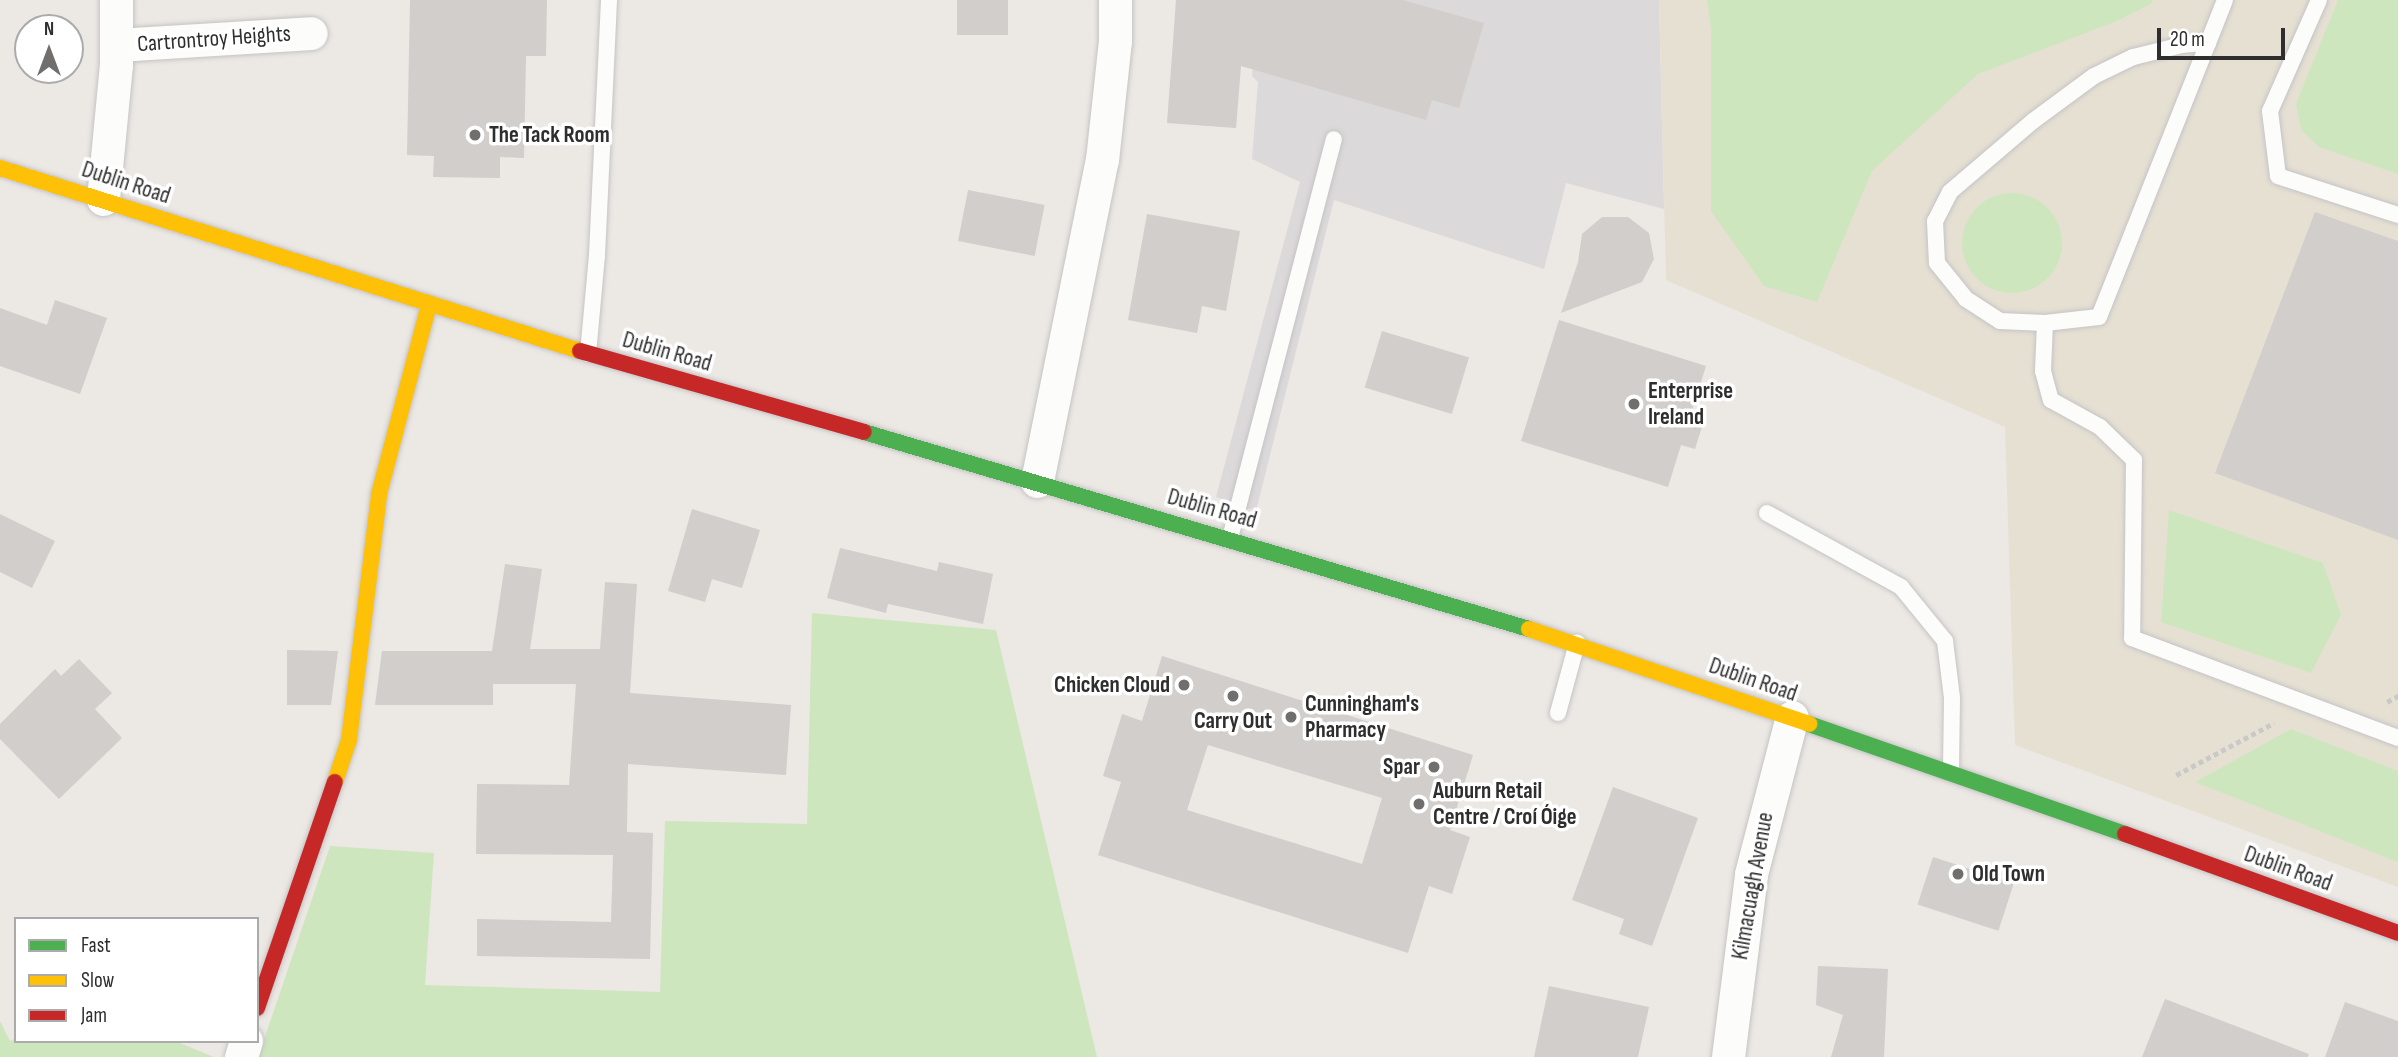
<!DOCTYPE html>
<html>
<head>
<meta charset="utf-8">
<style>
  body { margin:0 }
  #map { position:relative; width:2398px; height:1057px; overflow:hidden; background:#ece8e4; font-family:"Sofia Sans Condensed",sans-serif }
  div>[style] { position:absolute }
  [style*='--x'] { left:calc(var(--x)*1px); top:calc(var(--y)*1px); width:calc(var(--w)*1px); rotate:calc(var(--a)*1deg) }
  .industrial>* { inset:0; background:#dcd9db }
  .education>* { inset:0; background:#e6e0d3 }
  .green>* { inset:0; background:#cee6be }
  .round { border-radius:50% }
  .building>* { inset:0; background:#d1cecb; transform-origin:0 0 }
  .path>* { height:4.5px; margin-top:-2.25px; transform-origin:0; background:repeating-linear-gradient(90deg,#c9c9c8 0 5px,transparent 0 8.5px) }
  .roads { filter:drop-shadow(0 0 2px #c5c4c5) drop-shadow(0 0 2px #c5c4c5) }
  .lane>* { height:16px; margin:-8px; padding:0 8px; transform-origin:8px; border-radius:8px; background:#fcfcfb }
  .street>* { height:33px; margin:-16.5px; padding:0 16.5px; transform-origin:16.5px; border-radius:16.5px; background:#fcfcfb }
  .fast>* { height:16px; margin:-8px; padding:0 8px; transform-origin:8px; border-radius:8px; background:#4caf50 }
  .slow>* { height:16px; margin:-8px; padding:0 8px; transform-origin:8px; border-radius:8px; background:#ffc107 }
  .jam>* { height:16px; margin:-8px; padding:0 8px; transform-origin:8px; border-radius:8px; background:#c62828 }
  .dots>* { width:19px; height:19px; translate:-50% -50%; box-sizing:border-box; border:4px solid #fff; border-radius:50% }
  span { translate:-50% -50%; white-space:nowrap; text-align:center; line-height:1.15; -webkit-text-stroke:7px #fff; paint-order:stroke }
  .street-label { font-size:23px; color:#2e2e2e }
  .poi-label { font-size:23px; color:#2e2e2e; font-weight:700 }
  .left { translate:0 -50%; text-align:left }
  .right { translate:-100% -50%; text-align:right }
  .legend { position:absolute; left:14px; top:917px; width:245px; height:126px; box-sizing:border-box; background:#fff; border:2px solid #ababab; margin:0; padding:9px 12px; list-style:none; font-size:21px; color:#2e2e2e }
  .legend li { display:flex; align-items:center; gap:14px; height:35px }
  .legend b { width:35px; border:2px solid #ababab }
  .north { position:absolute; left:14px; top:14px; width:70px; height:70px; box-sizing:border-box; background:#fff; border:2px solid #ababab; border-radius:50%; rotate:0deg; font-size:19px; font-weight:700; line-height:28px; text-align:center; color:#2e2e2e }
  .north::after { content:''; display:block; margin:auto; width:24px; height:32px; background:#706f6e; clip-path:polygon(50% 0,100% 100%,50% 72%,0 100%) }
  .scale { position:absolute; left:2157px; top:28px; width:128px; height:32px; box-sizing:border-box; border:4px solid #2e2e2e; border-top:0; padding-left:9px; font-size:21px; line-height:24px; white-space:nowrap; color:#2e2e2e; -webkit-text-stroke:5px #fff; paint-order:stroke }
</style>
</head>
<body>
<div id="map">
  <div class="industrial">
    <div style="clip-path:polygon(1258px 0,1659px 0,1664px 209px,1566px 183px,1544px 269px,1334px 200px,1256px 511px,1216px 497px,1300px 182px,1252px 159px,1258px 82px,1252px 76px)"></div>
  </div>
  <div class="education">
    <div style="clip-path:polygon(1659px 0,2398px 0,2398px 887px,2015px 745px,2005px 427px,1666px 280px)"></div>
  </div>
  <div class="green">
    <div style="clip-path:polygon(1707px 0,2153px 0,2151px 4px,2117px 21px,1978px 74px,1872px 171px,1817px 302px,1764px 286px,1711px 211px,1711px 29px)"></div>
    <div style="clip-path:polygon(2338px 0,2398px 0,2398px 174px,2319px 147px,2301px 130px,2296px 104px)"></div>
    <div class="round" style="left:1962px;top:193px;width:100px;height:100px"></div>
    <div style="clip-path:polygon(2169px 510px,2323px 563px,2341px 615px,2311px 673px,2161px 622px)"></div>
    <div style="clip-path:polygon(812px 613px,996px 630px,1097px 1057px,258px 1057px,330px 846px,434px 853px,425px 985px,660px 992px,665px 821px,807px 824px)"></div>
    <div style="clip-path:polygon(2291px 729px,2398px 771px,2398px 862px,2195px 782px)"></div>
    <div style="clip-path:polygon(0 1021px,10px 1041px,16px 1038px,16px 1041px,175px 1041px,214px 1057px,0 1057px)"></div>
  </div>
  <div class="building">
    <div style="clip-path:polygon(410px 0,547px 0,546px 56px,526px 56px,524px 158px,500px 157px,500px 178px,433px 177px,434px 156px,407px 155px)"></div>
    <div style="left:957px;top:0;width:51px;height:35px"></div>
    <div style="clip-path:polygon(1176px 0,1403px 0,1484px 23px,1459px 108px,1432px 100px,1426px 120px,1241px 66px,1236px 128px,1167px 123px)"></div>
    <div style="left:968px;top:190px;width:78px;height:52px;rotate:11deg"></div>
    <div style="clip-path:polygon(2315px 212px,2398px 241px,2398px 540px,2215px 473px)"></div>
    <div style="clip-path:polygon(1147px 214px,1240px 231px,1226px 311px,1202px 306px,1197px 333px,1128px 320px)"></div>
    <div style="clip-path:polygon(1602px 217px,1628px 217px,1649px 233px,1654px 259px,1642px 282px,1561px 313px,1578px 262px,1582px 234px)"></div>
    <div style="clip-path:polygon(55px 300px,107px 318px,80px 394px,0 366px,0 308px,47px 325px)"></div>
    <div style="clip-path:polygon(1559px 320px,1706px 366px,1692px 410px,1706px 414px,1695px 449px,1681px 445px,1668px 487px,1521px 441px)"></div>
    <div style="left:1382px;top:331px;width:91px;height:59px;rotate:17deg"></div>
    <div style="clip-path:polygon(692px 509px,760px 530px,742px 588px,712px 579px,705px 602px,668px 591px)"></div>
    <div style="clip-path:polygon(0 514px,55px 541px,32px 588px,0 572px)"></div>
    <div style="clip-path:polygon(840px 548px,937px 571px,939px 562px,993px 574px,983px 624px,888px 604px,886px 613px,827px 598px)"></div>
    <div style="clip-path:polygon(505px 564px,542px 569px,530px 649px,600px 649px,605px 582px,637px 584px,630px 693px,791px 705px,786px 775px,628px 764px,627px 832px,653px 833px,650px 959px,477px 956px,477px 919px,611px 922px,613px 855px,476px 854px,477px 784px,569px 785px,576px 684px,493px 684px,493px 705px,375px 705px,382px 651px,492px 651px)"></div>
    <div style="clip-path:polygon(287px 650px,338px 651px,331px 705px,287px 705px)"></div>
    <div style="clip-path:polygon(evenodd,1162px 656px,1473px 755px,1450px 830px,1470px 837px,1452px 894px,1429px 886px,1408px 953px,1098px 855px,1121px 782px,1103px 776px,1122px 714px,1142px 721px,1162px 656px,1208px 745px,1382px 798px,1362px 864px,1187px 810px,1208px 745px)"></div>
    <div style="clip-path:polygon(79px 659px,112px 693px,95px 709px,122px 738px,59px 799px,0 739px,0 724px,55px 669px,61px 676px)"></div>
    <div style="clip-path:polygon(1613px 787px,1698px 818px,1652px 946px,1619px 934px,1624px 919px,1572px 900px)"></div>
    <div style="left:1933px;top:857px;width:85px;height:50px;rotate:18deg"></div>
    <div style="clip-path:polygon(1818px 966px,1888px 969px,1884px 1057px,1831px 1057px,1843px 1015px,1816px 1005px)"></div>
    <div style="clip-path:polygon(1549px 986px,1649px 1007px,1638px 1057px,1534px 1057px)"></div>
    <div style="clip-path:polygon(2165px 999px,2309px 1054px,2308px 1057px,2142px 1057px)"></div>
    <div style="clip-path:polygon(2345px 1002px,2398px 1021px,2398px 1057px,2325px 1057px)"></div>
  </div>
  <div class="path">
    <div style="--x:2387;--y:702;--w:13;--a:-29"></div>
    <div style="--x:2176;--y:775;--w:111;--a:-28"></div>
  </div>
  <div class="roads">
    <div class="lane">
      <div style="--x:2319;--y:0;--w:121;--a:113.8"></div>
      <div style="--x:2270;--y:111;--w:65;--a:83"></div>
      <div style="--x:2278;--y:176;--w:126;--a:18"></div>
      <div style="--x:2208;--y:43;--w:26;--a:176"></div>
      <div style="--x:2182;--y:45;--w:50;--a:166.2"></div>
      <div style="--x:2133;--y:57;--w:43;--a:154"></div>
      <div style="--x:2094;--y:76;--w:76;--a:143.6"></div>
      <div style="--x:2033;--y:121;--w:109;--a:139.5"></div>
      <div style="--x:1950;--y:192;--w:33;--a:117"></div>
      <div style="--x:1935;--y:221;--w:42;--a:87.3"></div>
      <div style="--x:1937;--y:263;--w:46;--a:51.1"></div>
      <div style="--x:1966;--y:299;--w:40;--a:32.9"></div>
      <div style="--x:2000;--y:321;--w:45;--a:2.5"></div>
      <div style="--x:2045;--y:323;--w:54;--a:-6.3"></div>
      <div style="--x:2099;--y:317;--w:295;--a:-68.3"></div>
      <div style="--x:2208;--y:43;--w:46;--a:-68.4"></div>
      <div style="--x:2045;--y:323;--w:48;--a:92.4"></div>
      <div style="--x:2043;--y:371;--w:30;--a:75"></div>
      <div style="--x:2051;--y:400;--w:56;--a:28.9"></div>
      <div style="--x:2100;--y:427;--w:47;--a:44.1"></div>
      <div style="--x:2134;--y:460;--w:178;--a:90.6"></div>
      <div style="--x:2132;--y:638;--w:284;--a:20.6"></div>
      <div style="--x:588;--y:354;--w:99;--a:-84.8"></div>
      <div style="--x:597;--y:255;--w:255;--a:-87.3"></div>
      <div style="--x:1767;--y:513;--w:153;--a:28.9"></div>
      <div style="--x:1901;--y:587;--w:70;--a:50.8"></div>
      <div style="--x:1945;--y:641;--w:57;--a:83"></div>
      <div style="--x:1952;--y:698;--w:74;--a:90.8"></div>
      <div style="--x:1230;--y:538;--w:412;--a:-75.4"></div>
      <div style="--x:1558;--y:713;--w:73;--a:-74.8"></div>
    </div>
    <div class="street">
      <div style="--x:117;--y:45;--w:194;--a:-3.5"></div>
      <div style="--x:103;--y:199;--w:135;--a:-84.5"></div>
      <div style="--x:116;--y:65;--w:65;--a:-90"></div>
      <div style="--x:1037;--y:481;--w:328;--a:-78.6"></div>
      <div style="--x:1102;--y:160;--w:120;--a:-83.8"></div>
      <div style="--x:1115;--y:41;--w:41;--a:-90"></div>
      <div style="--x:241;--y:1057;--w:17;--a:-73"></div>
      <div style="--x:1728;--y:1057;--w:184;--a:-82.8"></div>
      <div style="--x:1751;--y:874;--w:162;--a:-75.4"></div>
    </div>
    <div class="fast">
      <div style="--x:864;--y:432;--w:694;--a:16.5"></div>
      <div style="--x:1809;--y:724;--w:335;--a:19.2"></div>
    </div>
    <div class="slow">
      <div style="--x:0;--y:168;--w:608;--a:17.51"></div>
      <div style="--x:1529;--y:629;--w:296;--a:18.7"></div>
      <div style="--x:335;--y:782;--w:44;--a:-71.6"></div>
      <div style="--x:349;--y:740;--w:248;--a:-83"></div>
      <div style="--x:379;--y:494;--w:196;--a:-75.2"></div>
    </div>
    <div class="jam">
      <div style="--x:580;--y:351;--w:295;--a:15.9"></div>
      <div style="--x:2125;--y:834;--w:290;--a:19.9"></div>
      <div style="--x:257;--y:1008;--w:239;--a:-71"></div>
    </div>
  </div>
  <div class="dots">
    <div style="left:475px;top:135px;background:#706f6e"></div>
    <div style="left:1634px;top:404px;background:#706f6e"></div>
    <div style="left:1184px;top:685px;background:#706f6e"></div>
    <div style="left:1233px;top:696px;background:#706f6e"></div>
    <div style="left:1291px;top:717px;background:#706f6e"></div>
    <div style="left:1434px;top:767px;background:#706f6e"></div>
    <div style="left:1419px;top:804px;background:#706f6e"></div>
    <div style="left:1958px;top:874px;background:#706f6e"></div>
  </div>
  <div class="street-label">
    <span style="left:214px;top:39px;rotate:-4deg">Cartrontroy Heights</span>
    <span style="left:126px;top:183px;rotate:18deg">Dublin Road</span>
    <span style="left:667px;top:352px;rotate:16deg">Dublin Road</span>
    <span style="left:1212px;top:509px;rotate:16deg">Dublin Road</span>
    <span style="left:1753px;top:680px;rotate:19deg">Dublin Road</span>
    <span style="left:2288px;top:869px;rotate:20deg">Dublin Road</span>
    <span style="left:1753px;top:886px;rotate:-80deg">Kilmacuagh Avenue</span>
  </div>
  <div class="poi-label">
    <span class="left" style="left:489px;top:135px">The Tack Room</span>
    <span class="left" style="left:1648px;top:404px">Enterprise<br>Ireland</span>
    <span class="right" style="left:1170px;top:685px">Chicken Cloud</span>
    <span class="left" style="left:1305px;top:717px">Cunningham's<br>Pharmacy</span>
    <span style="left:1233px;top:721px">Carry Out</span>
    <span class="right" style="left:1420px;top:767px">Spar</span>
    <span class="left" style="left:1433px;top:804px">Auburn Retail<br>Centre / Croí Óige</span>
    <span class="left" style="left:1972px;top:874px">Old Town</span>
  </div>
  <ul class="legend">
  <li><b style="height:9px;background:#4caf50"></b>Fast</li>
  <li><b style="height:9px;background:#ffc107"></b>Slow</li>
  <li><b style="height:9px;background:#c62828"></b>Jam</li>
  </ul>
  <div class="north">N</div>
  <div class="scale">20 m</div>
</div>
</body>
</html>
